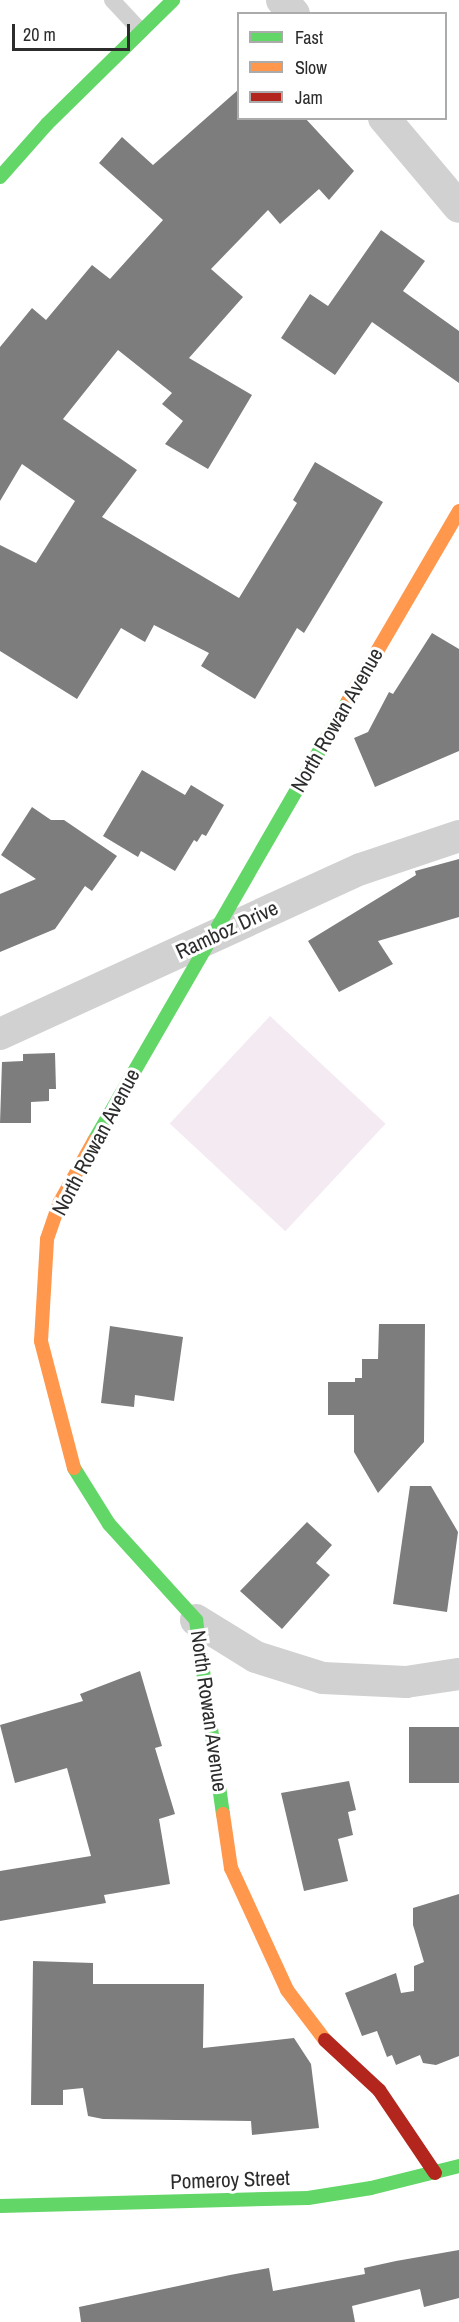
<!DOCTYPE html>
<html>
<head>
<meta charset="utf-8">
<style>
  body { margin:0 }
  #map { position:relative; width:459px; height:2322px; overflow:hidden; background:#fff; font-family:"Archivo Narrow",sans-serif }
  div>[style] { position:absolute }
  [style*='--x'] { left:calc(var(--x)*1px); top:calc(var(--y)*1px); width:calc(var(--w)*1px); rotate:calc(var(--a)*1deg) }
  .green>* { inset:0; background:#f4eaf2; transform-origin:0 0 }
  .building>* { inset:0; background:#7d7d7d; transform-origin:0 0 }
  .lane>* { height:16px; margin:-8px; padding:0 8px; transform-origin:8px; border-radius:8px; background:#d1d1d1 }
  .street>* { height:32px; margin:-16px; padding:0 16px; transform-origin:16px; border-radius:16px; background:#d1d1d1 }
  .fast>* { height:14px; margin:-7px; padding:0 7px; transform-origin:7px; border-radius:7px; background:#63d668 }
  .slow>* { height:14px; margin:-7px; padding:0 7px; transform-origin:7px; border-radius:7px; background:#ff974d }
  .jam>* { height:14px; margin:-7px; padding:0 7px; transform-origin:7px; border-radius:7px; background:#b3261e }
  span { translate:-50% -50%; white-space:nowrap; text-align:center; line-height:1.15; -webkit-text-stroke:6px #fff; paint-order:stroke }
  .street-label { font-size:21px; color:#2c2c2c }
  .legend { position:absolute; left:237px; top:12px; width:210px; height:108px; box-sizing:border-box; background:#fff; border:2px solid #ababab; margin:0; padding:8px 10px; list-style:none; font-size:18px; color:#2c2c2c }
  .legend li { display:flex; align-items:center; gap:12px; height:30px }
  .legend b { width:30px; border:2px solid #ababab }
  .scale { position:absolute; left:12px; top:24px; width:118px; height:27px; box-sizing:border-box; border:3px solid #2c2c2c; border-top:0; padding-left:8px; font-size:18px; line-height:21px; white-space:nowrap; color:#2c2c2c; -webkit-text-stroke:4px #fff; paint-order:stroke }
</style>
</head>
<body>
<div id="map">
  <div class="green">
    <div style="left:270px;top:1016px;width:158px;height:147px;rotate:43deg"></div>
  </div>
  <div class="building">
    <div style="clip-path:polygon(238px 90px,238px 118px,305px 118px,354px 171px,329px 200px,319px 189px,280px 224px,268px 210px,211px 269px,243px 297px,189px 358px,252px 395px,208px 469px,165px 444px,183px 421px,162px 404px,172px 393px,118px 350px,63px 419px,137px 470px,102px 517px,239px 598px,297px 503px,293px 500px,315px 462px,383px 502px,304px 633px,297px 628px,255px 699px,201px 666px,209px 653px,154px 625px,145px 642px,121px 628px,77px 699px,0 651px,0 545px,36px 563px,75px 501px,22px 464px,0 501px,0 347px,32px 308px,46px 320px,92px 265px,110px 279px,163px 220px,99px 163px,122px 137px,153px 165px)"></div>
    <div style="clip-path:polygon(381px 230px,425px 261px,403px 291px,459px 331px,459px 383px,372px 322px,335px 375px,281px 338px,310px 294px,328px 306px)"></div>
    <div style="clip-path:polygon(432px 633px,459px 649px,459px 751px,375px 787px,354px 738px,368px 732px,389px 692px,393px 694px)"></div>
    <div style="clip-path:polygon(142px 770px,185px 795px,191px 785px,224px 805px,206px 836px,202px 834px,197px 842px,194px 840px,175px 871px,141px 851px,138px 857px,103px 836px)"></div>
    <div style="clip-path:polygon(32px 807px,51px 820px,64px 820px,117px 856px,92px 891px,85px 886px,55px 929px,0 952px,0 894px,36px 879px,1px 855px)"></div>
    <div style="clip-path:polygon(459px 859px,459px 917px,378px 941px,393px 964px,339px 992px,308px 941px,416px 875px,415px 871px)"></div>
    <div style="clip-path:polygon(55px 1053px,56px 1089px,49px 1089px,49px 1101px,31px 1102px,31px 1123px,0 1123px,2px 1062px,23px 1061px,23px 1054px)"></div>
    <div style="clip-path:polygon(379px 1324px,425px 1324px,424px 1442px,378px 1493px,354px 1452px,354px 1415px,328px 1415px,328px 1382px,355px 1382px,355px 1378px,362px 1378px,362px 1359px,378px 1359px)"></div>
    <div style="clip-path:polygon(110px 1326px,183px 1337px,174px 1401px,135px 1395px,134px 1407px,101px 1403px)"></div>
    <div style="clip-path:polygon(410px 1486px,431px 1486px,458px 1532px,447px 1612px,393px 1604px)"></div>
    <div style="clip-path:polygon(307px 1522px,332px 1545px,316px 1563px,330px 1575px,282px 1629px,240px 1591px)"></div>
    <div style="clip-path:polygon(140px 1671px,162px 1746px,155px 1748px,175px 1814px,159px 1819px,170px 1884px,104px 1895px,106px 1903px,0 1921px,0 1871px,91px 1856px,67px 1768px,15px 1783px,0 1725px,83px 1701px,80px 1694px)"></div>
    <div style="left:459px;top:1727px;width:56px;height:50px;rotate:90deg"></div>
    <div style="clip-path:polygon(349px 1781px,356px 1810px,348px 1812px,353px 1835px,338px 1839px,348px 1881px,304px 1891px,281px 1793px)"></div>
    <div style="clip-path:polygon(459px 1894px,459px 2056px,436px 2065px,423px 2063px,420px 2055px,396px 2065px,392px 2055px,387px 2057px,377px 2031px,362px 2036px,345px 1993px,396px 1973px,401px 1993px,414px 1991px,414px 1966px,424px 1962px,413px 1925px,413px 1908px)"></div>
    <div style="clip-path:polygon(33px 1961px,93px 1963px,93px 1984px,204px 1984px,203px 2048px,294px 2038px,311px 2064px,319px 2128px,252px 2135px,251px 2121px,103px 2119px,88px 2116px,83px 2088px,63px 2090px,63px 2105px,31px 2105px)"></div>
    <div style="clip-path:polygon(459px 2250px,459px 2298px,424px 2307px,420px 2289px,352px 2306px,355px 2322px,81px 2322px,79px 2307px,230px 2275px,269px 2268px,273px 2291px,365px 2274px,364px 2268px,396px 2261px)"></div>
  </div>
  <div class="lane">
    <div style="--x:112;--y:0;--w:42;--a:46.9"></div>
  </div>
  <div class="street">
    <div style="--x:282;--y:0;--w:18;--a:49"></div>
    <div style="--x:384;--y:118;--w:116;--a:49.9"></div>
    <div style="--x:0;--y:1034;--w:397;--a:-24.6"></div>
    <div style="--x:361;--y:869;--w:103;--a:-18.6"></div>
    <div style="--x:196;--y:1620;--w:70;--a:31.7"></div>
    <div style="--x:256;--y:1657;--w:70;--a:17.4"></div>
    <div style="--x:323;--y:1678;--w:83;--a:2.8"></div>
    <div style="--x:406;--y:1682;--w:54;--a:-8.6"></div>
  </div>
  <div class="fast">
    <div style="--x:0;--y:177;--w:71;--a:-48.4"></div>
    <div style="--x:47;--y:124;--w:177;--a:-44.5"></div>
    <div style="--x:94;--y:1141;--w:508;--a:-60"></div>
    <div style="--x:74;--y:1468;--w:66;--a:58"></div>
    <div style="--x:109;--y:1524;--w:130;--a:47.8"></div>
    <div style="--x:196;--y:1620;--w:196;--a:82.1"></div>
    <div style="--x:0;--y:2206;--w:308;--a:-1.5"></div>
    <div style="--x:308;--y:2198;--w:64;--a:-9"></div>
    <div style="--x:371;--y:2188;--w:91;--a:-14"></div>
  </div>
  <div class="slow">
    <div style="--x:348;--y:701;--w:220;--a:-59.7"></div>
    <div style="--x:74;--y:1468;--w:131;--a:-104.6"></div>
    <div style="--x:41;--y:1341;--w:102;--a:-86.6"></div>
    <div style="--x:47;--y:1239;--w:39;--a:-71"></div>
    <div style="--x:60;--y:1202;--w:70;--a:-60.9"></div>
    <div style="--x:223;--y:1814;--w:55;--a:81.6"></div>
    <div style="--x:231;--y:1868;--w:134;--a:65.3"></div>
    <div style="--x:287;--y:1990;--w:63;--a:52.8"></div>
  </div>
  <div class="jam">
    <div style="--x:325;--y:2040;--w:74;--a:42.8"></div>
    <div style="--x:379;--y:2090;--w:100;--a:56"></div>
  </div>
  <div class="street-label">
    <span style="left:337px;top:720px;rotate:-60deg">North Rowan Avenue</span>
    <span style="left:227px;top:930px;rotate:-25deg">Ramboz Drive</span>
    <span style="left:96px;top:1142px;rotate:-62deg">North Rowan Avenue</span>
    <span style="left:209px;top:1711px;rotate:82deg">North Rowan Avenue</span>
    <span style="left:230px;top:2180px;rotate:-2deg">Pomeroy Street</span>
  </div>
  <ul class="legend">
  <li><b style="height:8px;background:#63d668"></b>Fast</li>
  <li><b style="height:8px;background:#ff974d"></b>Slow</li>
  <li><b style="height:8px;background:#b3261e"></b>Jam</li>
  </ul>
  <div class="scale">20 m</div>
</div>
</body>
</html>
